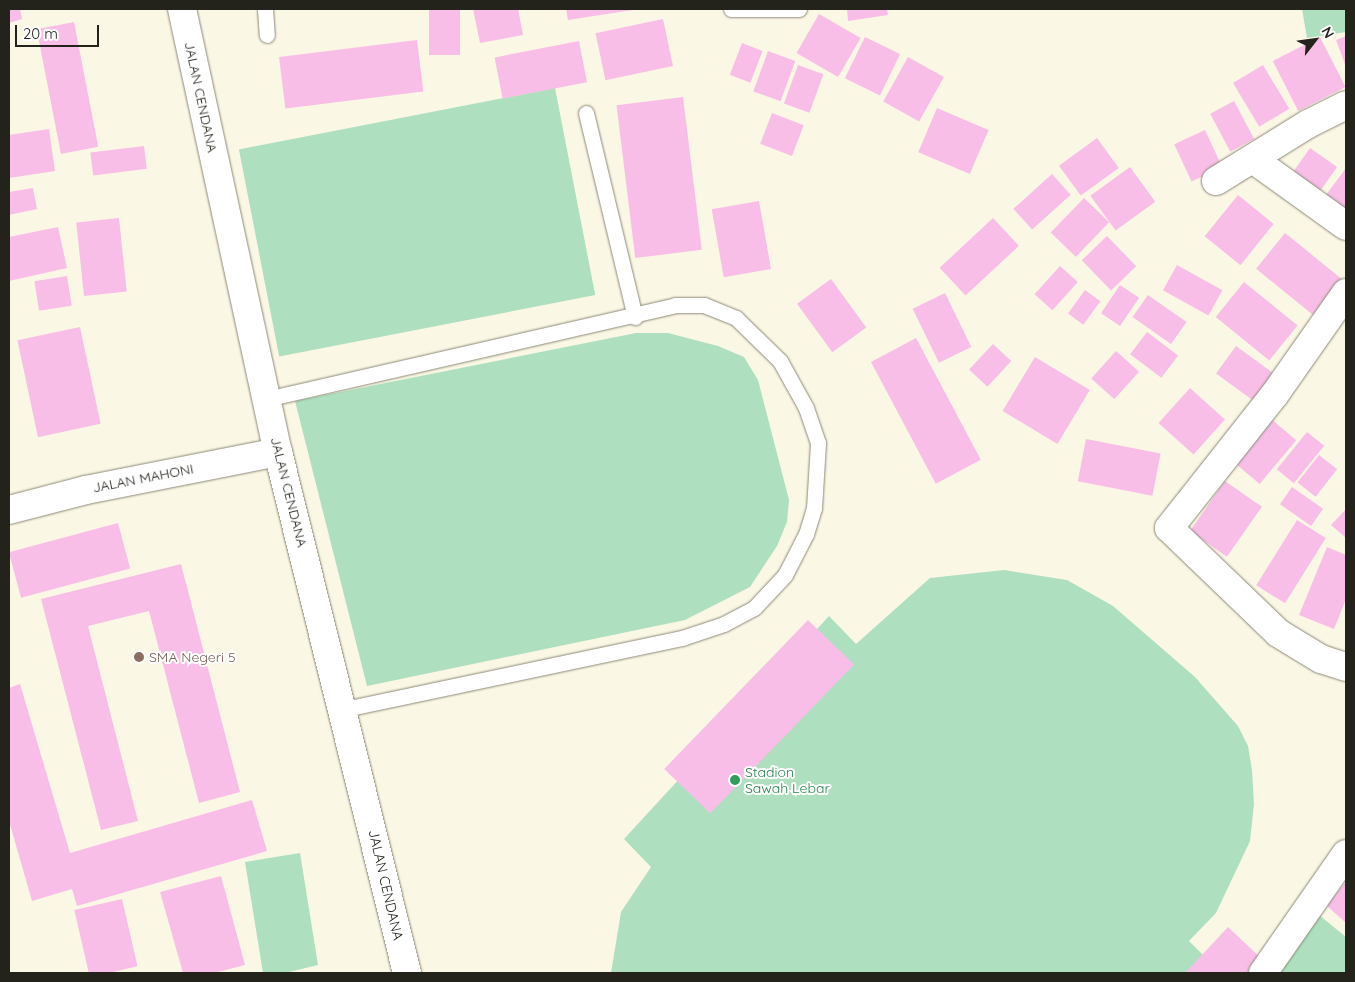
<!DOCTYPE html>
<html>
<head>
<meta charset="utf-8">
<style>
  body { margin:0 }
  #map { position:relative; width:1355px; height:982px; overflow:hidden; background:#fbf7e5; font-family:Quicksand,sans-serif }
  div>[style] { position:absolute }
  [style*='--x'] { left:calc(var(--x)*1px); top:calc(var(--y)*1px); width:calc(var(--w)*1px); rotate:calc(var(--a)*1deg) }
  .green>* { inset:0; background:#aedfbf; transform-origin:0 0 }
  .building>* { inset:0; background:#f8bee7; transform-origin:0 0 }
  .roads { filter:drop-shadow(0 0 1px #8c8978) drop-shadow(0 0 1px #8c8978) }
  .lane>* { height:15px; margin:-7.5px; padding:0 7.5px; transform-origin:7.5px; border-radius:7.5px; background:#fff }
  .street>* { height:28px; margin:-14px; padding:0 14px; transform-origin:14px; border-radius:14px; background:#fff }
  .secondary>* { height:28px; margin:-14px; padding:0 14px; transform-origin:14px; border-radius:14px; background:#fff }
  .primary>* { height:28px; margin:-14px; padding:0 14px; transform-origin:14px; border-radius:14px; background:#fff }
  .dots>* { width:14px; height:14px; translate:-50% -50%; box-sizing:border-box; border:2px solid #fff; border-radius:50% }
  span { translate:-50% -50%; white-space:nowrap; text-align:center; line-height:1.15; -webkit-text-stroke:4px #fff; paint-order:stroke }
  .street-label { font-size:14px; color:#23221b }
  .education-label { font-size:14px; color:#785e54 }
  .left { translate:0 -50%; text-align:left }
  .leisure-label { font-size:14px; color:#27864d }
  .frame { position:absolute; inset:0; border:10px solid #23221b; pointer-events:none }
  .north { position:absolute; left:1290px; top:15px; width:50px; height:50px; -webkit-text-stroke:4px #fff; paint-order:stroke; rotate:60deg; font-size:14px; font-weight:700; line-height:20px; text-align:center; color:#23221b }
  .north::after { content:''; display:block; margin:auto; width:18px; height:22px; background:#23221b; clip-path:polygon(50% 0,100% 100%,50% 72%,0 100%) }
  .scale { position:absolute; left:15px; top:25px; width:84px; height:22px; box-sizing:border-box; border:2px solid #23221b; border-top:0; padding-left:6px; font-size:15px; line-height:18px; white-space:nowrap; color:#23221b; -webkit-text-stroke:4px #fff; paint-order:stroke }
</style>
</head>
<body>
<div id="map">
  <div class="green">
    <div style="clip-path:polygon(1302px 9px,1346px 9px,1346px 32px,1307px 38px)"></div>
    <div style="left:555px;top:88px;width:211px;height:322px;rotate:79deg"></div>
    <div style="clip-path:polygon(636px 333px,668px 333px,718px 346px,744px 357px,758px 380px,789px 500px,787px 522px,777px 546px,750px 587px,685px 620px,367px 686px,295px 401px)"></div>
    <div style="clip-path:polygon(1004px 570px,1067px 580px,1113px 606px,1195px 677px,1238px 726px,1248px 746px,1252px 770px,1254px 804px,1250px 841px,1216px 913px,1189px 941px,1221px 973px,611px 973px,621px 912px,651px 867px,624px 839px,829px 616px,856px 644px,930px 578px)"></div>
    <div style="clip-path:polygon(300px 853px,318px 965px,285px 973px,263px 973px,245px 862px)"></div>
    <div style="clip-path:polygon(1319px 915px,1346px 937px,1346px 973px,1271px 973px)"></div>
  </div>
  <div class="building">
    <div style="clip-path:polygon(9px 9px,20px 9px,22px 19px,9px 23px)"></div>
    <div style="left:429px;top:9px;width:31px;height:46px"></div>
    <div style="clip-path:polygon(473px 9px,518px 9px,523px 35px,480px 43px)"></div>
    <div style="clip-path:polygon(566px 9px,633px 9px,633px 10px,568px 20px)"></div>
    <div style="clip-path:polygon(847px 9px,887px 9px,888px 15px,848px 21px)"></div>
    <div style="left:819px;top:14px;width:48px;height:45px;rotate:30deg"></div>
    <div style="left:663px;top:19px;width:48px;height:69px;rotate:78deg"></div>
    <div style="left:74px;top:22px;width:127px;height:38px;rotate:79deg"></div>
    <div style="clip-path:polygon(1346px 36px,1346px 67px,1336px 40px)"></div>
    <div style="left:865px;top:37px;width:39px;height:46px;rotate:26deg"></div>
    <div style="left:1320px;top:37px;width:56px;height:53px;rotate:63deg"></div>
    <div style="left:417px;top:40px;width:52px;height:139px;rotate:83deg"></div>
    <div style="left:579px;top:41px;width:42px;height:86px;rotate:79deg"></div>
    <div style="left:742px;top:43px;width:22px;height:34px;rotate:21deg"></div>
    <div style="left:768px;top:51px;width:29px;height:43px;rotate:20deg"></div>
    <div style="left:908px;top:57px;width:41px;height:51px;rotate:29deg"></div>
    <div style="left:798px;top:65px;width:27px;height:41px;rotate:20deg"></div>
    <div style="left:1263px;top:65px;width:51px;height:35px;rotate:59deg"></div>
    <div style="left:683px;top:97px;width:154px;height:67px;rotate:83deg"></div>
    <div style="left:1234px;top:101px;width:43px;height:27px;rotate:62deg"></div>
    <div style="left:937px;top:108px;width:56px;height:48px;rotate:23deg"></div>
    <div style="left:772px;top:113px;width:34px;height:33px;rotate:21deg"></div>
    <div style="clip-path:polygon(49px 129px,55px 171px,9px 178px,9px 135px)"></div>
    <div style="left:1205px;top:130px;width:41px;height:34px;rotate:65deg"></div>
    <div style="left:1097px;top:138px;width:37px;height:47px;rotate:54deg"></div>
    <div style="left:144px;top:146px;width:23px;height:54px;rotate:83deg"></div>
    <div style="left:1310px;top:148px;width:33px;height:29px;rotate:35deg"></div>
    <div style="left:1130px;top:167px;width:43px;height:49px;rotate:54deg"></div>
    <div style="clip-path:polygon(1346px 168px,1346px 216px,1323px 199px)"></div>
    <div style="left:1052px;top:174px;width:28px;height:52px;rotate:48deg"></div>
    <div style="clip-path:polygon(33px 188px,37px 209px,9px 215px,9px 192px)"></div>
    <div style="left:1238px;top:195px;width:46px;height:53px;rotate:39deg"></div>
    <div style="left:1084px;top:198px;width:35px;height:48px;rotate:44deg"></div>
    <div style="left:759px;top:201px;width:69px;height:48px;rotate:80deg"></div>
    <div style="left:119px;top:218px;width:74px;height:43px;rotate:84deg"></div>
    <div style="left:993px;top:218px;width:38px;height:73px;rotate:47deg"></div>
    <div style="clip-path:polygon(58px 227px,67px 268px,9px 281px,9px 237px)"></div>
    <div style="left:1285px;top:233px;width:73px;height:46px;rotate:39deg"></div>
    <div style="left:1107px;top:236px;width:42px;height:35px;rotate:46deg"></div>
    <div style="left:1177px;top:265px;width:52px;height:29px;rotate:29deg"></div>
    <div style="left:1060px;top:266px;width:24px;height:38px;rotate:42deg"></div>
    <div style="left:67px;top:276px;width:30px;height:33px;rotate:81deg"></div>
    <div style="left:831px;top:279px;width:60px;height:42px;rotate:54deg"></div>
    <div style="left:1244px;top:282px;width:69px;height:45px;rotate:39deg"></div>
    <div style="left:1120px;top:285px;width:23px;height:34px;rotate:34deg"></div>
    <div style="left:1085px;top:290px;width:19px;height:29px;rotate:36deg"></div>
    <div style="left:945px;top:293px;width:60px;height:36px;rotate:64deg"></div>
    <div style="left:1148px;top:295px;width:47px;height:27px;rotate:35deg"></div>
    <div style="left:80px;top:327px;width:99px;height:64px;rotate:78deg"></div>
    <div style="left:1147px;top:332px;width:39px;height:28px;rotate:37deg"></div>
    <div style="left:916px;top:338px;width:138px;height:51px;rotate:62deg"></div>
    <div style="left:993px;top:344px;width:25px;height:35px;rotate:43deg"></div>
    <div style="left:1236px;top:346px;width:48px;height:34px;rotate:36deg"></div>
    <div style="left:1116px;top:351px;width:31px;height:37px;rotate:42deg"></div>
    <div style="left:1035px;top:357px;width:64px;height:63px;rotate:31deg"></div>
    <div style="left:1190px;top:388px;width:47px;height:47px;rotate:42deg"></div>
    <div style="left:1271px;top:419px;width:33px;height:57px;rotate:40deg"></div>
    <div style="left:1307px;top:432px;width:22px;height:48px;rotate:39deg"></div>
    <div style="left:1086px;top:439px;width:76px;height:43px;rotate:11deg"></div>
    <div style="left:1319px;top:455px;width:23px;height:35px;rotate:38deg"></div>
    <div style="left:1225px;top:481px;width:45px;height:61px;rotate:35deg"></div>
    <div style="left:1292px;top:487px;width:38px;height:21px;rotate:35deg"></div>
    <div style="clip-path:polygon(1346px 509px,1346px 538px,1331px 525px)"></div>
    <div style="left:1297px;top:520px;width:34px;height:77px;rotate:32deg"></div>
    <div style="left:118px;top:523px;width:47px;height:113px;rotate:75deg"></div>
    <div style="clip-path:polygon(1327px 547px,1346px 555px,1346px 599px,1334px 629px,1299px 615px)"></div>
    <div style="clip-path:polygon(181px 564px,240px 792px,199px 803px,149px 611px,88px 626px,138px 821px,101px 830px,41px 599px)"></div>
    <div style="left:808px;top:620px;width:64px;height:207px;rotate:44deg"></div>
    <div style="clip-path:polygon(20px 684px,70px 853px,252px 800px,267px 851px,77px 906px,72px 889px,32px 901px,9px 821px,9px 688px)"></div>
    <div style="clip-path:polygon(221px 876px,245px 965px,214px 973px,183px 973px,160px 892px)"></div>
    <div style="clip-path:polygon(1346px 882px,1346px 923px,1326px 905px)"></div>
    <div style="left:122px;top:899px;width:69px;height:49px;rotate:77deg"></div>
    <div style="clip-path:polygon(1228px 927px,1265px 962px,1255px 973px,1185px 973px)"></div>
  </div>
  <div class="roads">
    <div class="lane">
      <div style="--x:265;--y:9;--w:26;--a:86"></div>
      <div style="--x:731;--y:9;--w:68;--a:0"></div>
      <div style="--x:586;--y:113;--w:210;--a:76.5"></div>
      <div style="--x:266;--y:399;--w:420;--a:-12.9"></div>
      <div style="--x:675;--y:305;--w:29;--a:0"></div>
      <div style="--x:704;--y:305;--w:35;--a:22"></div>
      <div style="--x:736;--y:318;--w:62;--a:44.3"></div>
      <div style="--x:780;--y:361;--w:54;--a:61"></div>
      <div style="--x:806;--y:408;--w:37;--a:71"></div>
      <div style="--x:818;--y:443;--w:65;--a:93.5"></div>
      <div style="--x:814;--y:508;--w:27;--a:107"></div>
      <div style="--x:806;--y:534;--w:46;--a:117.1"></div>
      <div style="--x:785;--y:575;--w:45;--a:133.2"></div>
      <div style="--x:754;--y:608;--w:34;--a:152"></div>
      <div style="--x:724;--y:624;--w:44;--a:161.6"></div>
      <div style="--x:682;--y:638;--w:345;--a:168.1"></div>
    </div>
    <div class="street">
      <div style="--x:1254;--y:160;--w:113;--a:35.7"></div>
      <div style="--x:1216;--y:181;--w:108;--a:-31.8"></div>
      <div style="--x:1308;--y:124;--w:42;--a:-26.6"></div>
      <div style="--x:1346;--y:293;--w:123;--a:125.1"></div>
      <div style="--x:1275;--y:394;--w:171;--a:128.3"></div>
      <div style="--x:1169;--y:528;--w:151;--a:43.9"></div>
      <div style="--x:1278;--y:633;--w:50;--a:31.2"></div>
      <div style="--x:1321;--y:659;--w:26;--a:18"></div>
      <div style="--x:1263;--y:973;--w:145;--a:-55.1"></div>
    </div>
    <div class="secondary">
      <div style="--x:9;--y:510;--w:80;--a:-14.6"></div>
      <div style="--x:86;--y:490;--w:196;--a:-11.2"></div>
    </div>
    <div class="primary">
      <div style="--x:182;--y:9;--w:453;--a:77.8"></div>
      <div style="--x:278;--y:452;--w:537;--a:76.09"></div>
    </div>
  </div>
  <div class="dots">
    <div style="left:139px;top:657px;background:#8d6e63"></div>
    <div style="left:735px;top:780px;background:#2e9e5b"></div>
  </div>
  <div class="street-label">
    <span style="left:201px;top:97px;rotate:78deg">JALAN CENDANA</span>
    <span style="left:143px;top:478px;rotate:-11deg">JALAN MAHONI</span>
    <span style="left:289px;top:492px;rotate:76deg">JALAN CENDANA</span>
    <span style="left:386px;top:885px;rotate:77deg">JALAN CENDANA</span>
  </div>
  <div class="education-label">
    <span class="left" style="left:149px;top:657px">SMA Negeri 5</span>
  </div>
  <div class="leisure-label">
    <span class="left" style="left:745px;top:780px">Stadion<br>Sawah Lebar</span>
  </div>
  <div class="frame"></div>
  <div class="north">N</div>
  <div class="scale">20 m</div>
</div>
</body>
</html>
